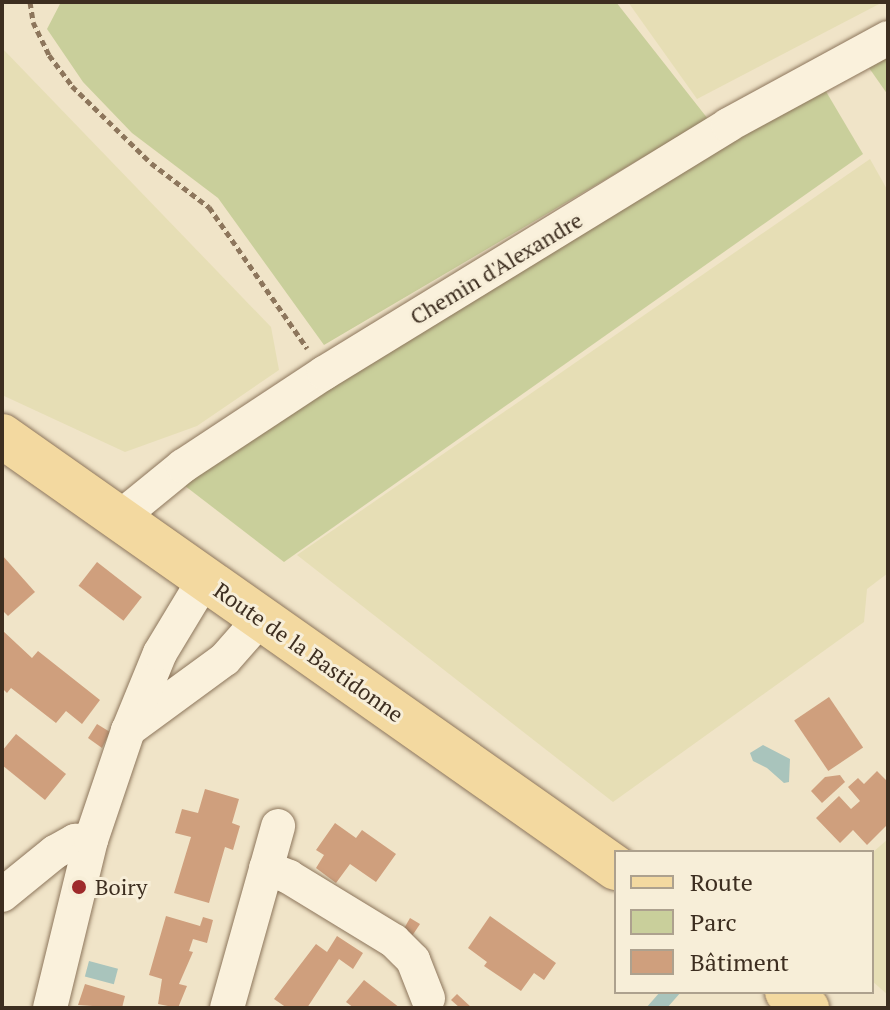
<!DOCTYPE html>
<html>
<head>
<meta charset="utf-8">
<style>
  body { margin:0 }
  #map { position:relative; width:890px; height:1010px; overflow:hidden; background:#f0e4c8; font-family:"PT Serif",serif }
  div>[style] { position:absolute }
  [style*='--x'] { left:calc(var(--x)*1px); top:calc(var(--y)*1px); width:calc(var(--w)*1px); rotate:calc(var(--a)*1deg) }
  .farmland>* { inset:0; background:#e6deb5 }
  .green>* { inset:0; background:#c9cf9b }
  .water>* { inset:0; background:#a9c4bc; transform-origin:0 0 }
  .building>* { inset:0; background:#cf9f7d; transform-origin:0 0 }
  .path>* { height:5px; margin-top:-2.5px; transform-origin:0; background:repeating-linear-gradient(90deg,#8d765c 0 6px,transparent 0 10px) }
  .roads { filter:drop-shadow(0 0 2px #8d765c) drop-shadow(0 0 2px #8d765c) }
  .minor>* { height:34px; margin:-17px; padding:0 17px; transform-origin:17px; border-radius:17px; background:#faf1dc }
  .major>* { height:44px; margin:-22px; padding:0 22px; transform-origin:22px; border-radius:22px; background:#f3d9a0 }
  .dots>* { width:22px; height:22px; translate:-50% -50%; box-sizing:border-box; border:4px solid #f7eed8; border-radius:50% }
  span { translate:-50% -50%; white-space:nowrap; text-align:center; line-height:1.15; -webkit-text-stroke:6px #f7eed8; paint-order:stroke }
  .street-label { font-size:22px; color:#3d2e20 }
  .poi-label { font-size:22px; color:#3d2e20 }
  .left { translate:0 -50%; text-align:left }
  .frame { position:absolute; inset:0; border:4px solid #3d2e20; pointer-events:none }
  .legend { position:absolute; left:614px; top:850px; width:260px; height:144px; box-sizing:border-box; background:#f7eed8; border:2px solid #ada18e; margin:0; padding:10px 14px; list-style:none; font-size:24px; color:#3d2e20 }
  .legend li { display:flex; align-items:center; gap:16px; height:40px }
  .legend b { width:40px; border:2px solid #ada18e }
</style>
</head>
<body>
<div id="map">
  <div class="farmland">
    <div style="clip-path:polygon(628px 2px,883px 2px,697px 99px)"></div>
    <div style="clip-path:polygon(2px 48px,271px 327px,279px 370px,197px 426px,125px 452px,2px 395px)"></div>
    <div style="clip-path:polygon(870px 159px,888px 191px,888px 573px,867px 589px,864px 622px,613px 802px,297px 555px)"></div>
    <div style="clip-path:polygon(888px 839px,888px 995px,872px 981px,872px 853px)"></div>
  </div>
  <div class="green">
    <div style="clip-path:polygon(61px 2px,616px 2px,708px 119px,324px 345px,218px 198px,132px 133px,83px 82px,47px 29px)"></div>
    <div style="clip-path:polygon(888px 55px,888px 95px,867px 65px)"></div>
    <div style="clip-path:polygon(821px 83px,863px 154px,284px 562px,176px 479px)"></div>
  </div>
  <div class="water">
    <div style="clip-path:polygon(763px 745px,790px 759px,789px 782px,784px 783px,767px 768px,753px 761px,750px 753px)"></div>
    <div style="left:89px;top:961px;width:30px;height:16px;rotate:15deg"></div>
    <div style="clip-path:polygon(660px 992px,681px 992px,667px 1008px,646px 1008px)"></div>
  </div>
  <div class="building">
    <div style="clip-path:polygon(2px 555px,35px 592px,8px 616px,2px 610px)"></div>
    <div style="left:97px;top:562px;width:57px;height:30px;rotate:38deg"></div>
    <div style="clip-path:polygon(2px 630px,32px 658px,38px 651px,100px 700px,82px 724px,66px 711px,56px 723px,11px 688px,7px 693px,2px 688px)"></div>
    <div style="left:829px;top:697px;width:61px;height:42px;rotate:56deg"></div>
    <div style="clip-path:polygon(97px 724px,110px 732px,102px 748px,88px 738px)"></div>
    <div style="clip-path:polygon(16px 734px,66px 774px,45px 800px,2px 765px,2px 751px)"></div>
    <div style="clip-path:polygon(877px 771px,888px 782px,888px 824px,867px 845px,853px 830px,840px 843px,816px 818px,839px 796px,851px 809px,860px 801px,848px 787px,858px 778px,864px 784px)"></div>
    <div style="clip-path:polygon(840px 775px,845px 782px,822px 803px,811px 791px,825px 777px)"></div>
    <div style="clip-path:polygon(205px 789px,239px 799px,232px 823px,240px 826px,233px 850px,225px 847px,209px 903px,174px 893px,191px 837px,175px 833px,182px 809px,198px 813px)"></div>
    <div style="clip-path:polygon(335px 823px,356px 838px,362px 830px,396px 854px,376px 882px,350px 864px,336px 883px,316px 868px,324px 855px,316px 850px)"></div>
    <div style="clip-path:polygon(166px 916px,200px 926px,203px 917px,213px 920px,207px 943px,193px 939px,189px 951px,193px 952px,179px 984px,187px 986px,178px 1008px,158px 1004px,162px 979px,149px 975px)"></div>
    <div style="clip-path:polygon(490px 916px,556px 963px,544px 980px,534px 973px,521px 991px,484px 966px,487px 962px,468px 948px)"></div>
    <div style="clip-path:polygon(410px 918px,420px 924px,410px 939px,402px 932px)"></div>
    <div style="clip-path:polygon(337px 936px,363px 953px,353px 969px,339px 959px,307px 1008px,287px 1008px,274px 999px,316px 944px,327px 952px)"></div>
    <div style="clip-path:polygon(364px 980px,400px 1008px,354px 1008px,346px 1002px)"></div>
    <div style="clip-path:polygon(85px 984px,125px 996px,122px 1008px,78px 1005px)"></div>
    <div style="clip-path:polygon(457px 994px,472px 1008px,460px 1008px,451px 1000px)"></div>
  </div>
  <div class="path">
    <div style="--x:30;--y:2;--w:20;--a:81"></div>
    <div style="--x:33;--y:22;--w:37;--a:64"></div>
    <div style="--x:49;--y:55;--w:39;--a:53"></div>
    <div style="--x:72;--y:86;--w:110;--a:44.3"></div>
    <div style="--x:151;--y:163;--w:73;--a:37.2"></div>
    <div style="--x:209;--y:207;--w:172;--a:55.2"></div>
  </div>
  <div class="roads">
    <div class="minor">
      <div style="--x:118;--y:519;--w:84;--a:-39.2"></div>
      <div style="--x:183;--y:466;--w:169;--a:-33.4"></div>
      <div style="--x:324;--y:373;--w:474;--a:-31.5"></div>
      <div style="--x:728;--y:125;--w:182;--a:-28.5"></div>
      <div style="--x:128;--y:730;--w:120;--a:-36.2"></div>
      <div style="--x:225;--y:659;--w:55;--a:-48.7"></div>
      <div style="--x:266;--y:868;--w:25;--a:21"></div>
      <div style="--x:289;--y:877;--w:123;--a:31.4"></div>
      <div style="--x:394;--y:941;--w:27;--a:45"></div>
      <div style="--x:413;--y:960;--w:41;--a:68.5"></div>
      <div style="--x:2;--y:895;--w:68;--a:-39.1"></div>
      <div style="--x:55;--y:852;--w:23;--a:-29"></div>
      <div style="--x:75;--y:841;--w:16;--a:-4"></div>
      <div style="--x:50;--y:1008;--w:173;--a:-76.3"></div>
      <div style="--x:91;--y:840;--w:115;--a:-71.3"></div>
      <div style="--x:128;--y:731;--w:84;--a:-67.7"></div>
      <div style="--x:160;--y:653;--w:85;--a:-58.9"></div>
      <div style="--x:227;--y:1008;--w:189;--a:-74.3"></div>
    </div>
    <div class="major">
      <div style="--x:2;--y:436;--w:751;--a:35.13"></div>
      <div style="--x:787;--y:992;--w:26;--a:39"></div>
    </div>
  </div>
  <div class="dots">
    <div style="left:79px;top:887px;background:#9e2a2b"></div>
  </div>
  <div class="street-label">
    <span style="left:496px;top:268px;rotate:-31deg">Chemin d'Alexandre</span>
    <span style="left:309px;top:652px;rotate:35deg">Route de la Bastidonne</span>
  </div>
  <div class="poi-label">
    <span class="left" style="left:95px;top:887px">Boiry</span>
  </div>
  <div class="frame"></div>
  <ul class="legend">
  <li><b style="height:10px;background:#f3d9a0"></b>Route</li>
  <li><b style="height:22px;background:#c9cf9b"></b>Parc</li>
  <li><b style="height:22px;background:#cf9f7d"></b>Bâtiment</li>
  </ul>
</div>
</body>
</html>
